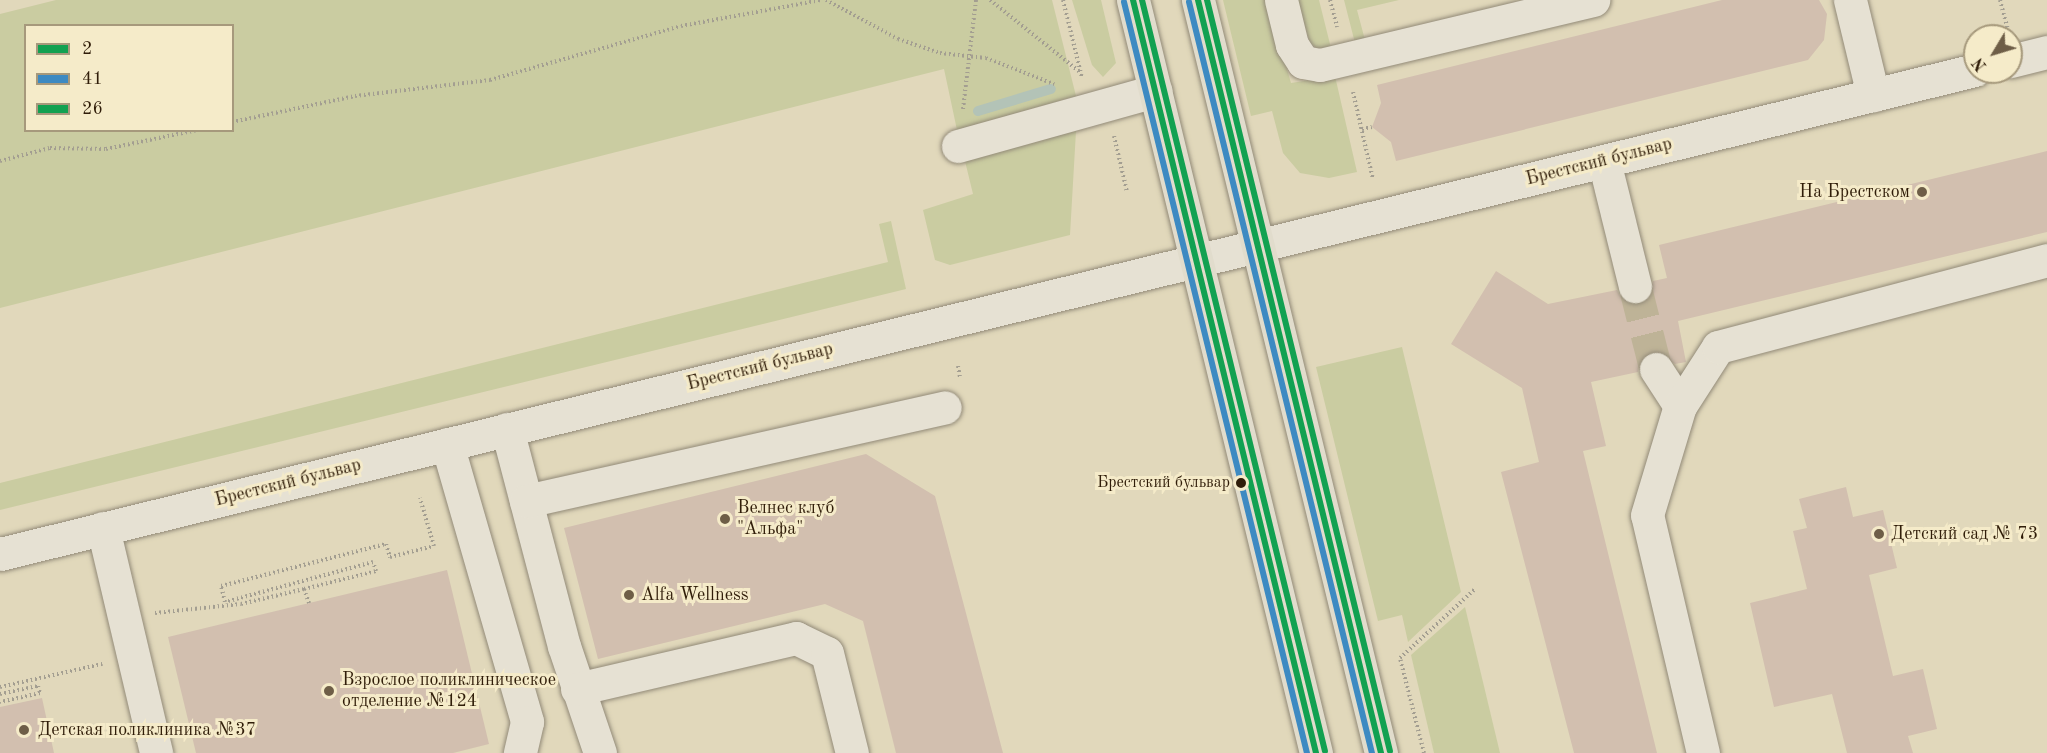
<!DOCTYPE html>
<html>
<head>
<meta charset="utf-8">
<style>
  body { margin:0 }
  #map { position:relative; width:2047px; height:753px; overflow:hidden; background:#e1d8bb; font-family:"Old Standard TT",serif }
  div>[style] { position:absolute }
  [style*='--x'] { left:calc(var(--x)*1px); top:calc(var(--y)*1px); width:calc(var(--w)*1px); rotate:calc(var(--a)*1deg) }
  .green>* { inset:0; background:#cacca1 }
  .stream>* { height:10px; margin:-5px; padding:0 5px; transform-origin:5px; border-radius:5px; background:#b3c3b7 }
  .building>* { inset:0; background:#d2bfaf }
  .minor-tunnel>* { height:33px; margin-top:-16.5px; transform-origin:0; background:repeating-linear-gradient(90deg,#beb397 0 33px,transparent 0 49px) }
  .path>* { height:4px; margin-top:-2px; transform-origin:0; background:repeating-linear-gradient(90deg,#a39e91 0 1.5px,transparent 0 4.5px) }
  .roads { filter:drop-shadow(0 0 2px #928a78) drop-shadow(0 0 2px #928a78) }
  .minor>* { height:33px; margin:-16.5px; padding:0 16.5px; transform-origin:16.5px; border-radius:16.5px; background:#e6e1d3 }
  .major>* { height:33px; margin:-16.5px; padding:0 16.5px; transform-origin:16.5px; border-radius:16.5px; background:#e1dccc }
  .bus-1>* { height:6px; margin:-3px; padding:0 3px; transform-origin:3px; border-radius:3px; background:#12a151 }
  .bus-2>* { height:6px; margin:-3px; padding:0 3px; transform-origin:3px; border-radius:3px; background:#3d8ac2 }
  .bus-3>* { height:6px; margin:-3px; padding:0 3px; transform-origin:3px; border-radius:3px; background:#12a151 }
  .dots>* { width:16px; height:16px; translate:-50% -50%; box-sizing:border-box; border:3px solid #f5ebc9; border-radius:50% }
  span { translate:-50% -50%; white-space:nowrap; text-align:center; line-height:1.15; -webkit-text-stroke:6px #f5ebc9; paint-order:stroke }
  .bus-label { font-size:16px; color:#301d09 }
  .right { translate:-100% -50%; text-align:right }
  .street-label { font-size:18px; color:#301d09 }
  .poi-label { font-size:18px; color:#301d09 }
  .left { translate:0 -50%; text-align:left }
  .legend { position:absolute; left:24px; top:24px; width:210px; height:108px; box-sizing:border-box; background:#f5ebc9; border:2px solid #a6997c; margin:0; padding:8px 10px; list-style:none; font-size:18px; color:#301d09 }
  .legend li { display:flex; align-items:center; gap:12px; height:30px }
  .legend b { width:30px; border:2px solid #a6997c }
  .north { position:absolute; left:1963px; top:24px; width:60px; height:60px; box-sizing:border-box; background:#f5ebc9; border:2px solid #a6997c; border-radius:50%; rotate:232deg; font-size:16px; font-weight:700; line-height:24px; text-align:center; color:#301d09 }
  .north::after { content:''; display:block; margin:auto; width:21px; height:27px; background:#6e5e47; clip-path:polygon(50% 0,100% 100%,50% 72%,0 100%) }
</style>
</head>
<body>
<div id="map">
  <div class="green">
    <div style="clip-path:polygon(evenodd,56px 0,1052px 0,1076px 96px,957px 130px,944px 69px,0 308px,0 14px,56px 0,26px 26px,232px 26px,232px 130px,26px 130px,26px 26px)"></div>
    <div style="clip-path:polygon(1072px 0,1101px 0,1116px 63px,1103px 77px,1092px 65px)"></div>
    <div style="clip-path:polygon(1223px 0,1267px 0,1291px 83px,1335px 76px,1357px 172px,1329px 178px,1300px 173px,1283px 153px,1272px 111px,1251px 116px)"></div>
    <div style="clip-path:polygon(1297px 0,1319px 0,1331px 48px,1319px 50px,1310px 43px)"></div>
    <div style="clip-path:polygon(1344px 0,1399px 0,1357px 10px,1365px 40px,1355px 43px)"></div>
    <div style="clip-path:polygon(1076px 131px,1070px 235px,950px 265px,935px 260px,923px 210px,973px 194px,964px 157px)"></div>
    <div style="clip-path:polygon(891px 221px,906px 289px,0 510px,0 483px,888px 262px,879px 224px)"></div>
    <div style="clip-path:polygon(1402px 347px,1461px 592px,1408px 642px,1402px 615px,1378px 621px,1316px 367px)"></div>
    <div style="clip-path:polygon(1465px 607px,1500px 753px,1434px 753px,1411px 655px)"></div>
  </div>
  <div class="stream">
    <div style="--x:978;--y:111;--w:76;--a:-16.8"></div>
  </div>
  <div class="building">
    <div style="clip-path:polygon(1722px 0,1819px 0,1827px 14px,1824px 40px,1808px 60px,1396px 161px,1391px 142px,1372px 127px,1381px 103px,1377px 85px)"></div>
    <div style="clip-path:polygon(2047px 151px,2047px 232px,1678px 321px,1686px 362px,1675px 364px,1654px 350px,1640px 360px,1638px 372px,1591px 382px,1606px 446px,1583px 451px,1657px 753px,1574px 753px,1501px 472px,1539px 462px,1522px 388px,1451px 344px,1496px 271px,1548px 304px,1617px 290px,1622px 299px,1639px 304px,1648px 299px,1653px 281px,1667px 278px,1659px 245px)"></div>
    <div style="clip-path:polygon(866px 454px,935px 496px,1003px 753px,896px 753px,863px 621px,825px 604px,598px 659px,564px 528px)"></div>
    <div style="clip-path:polygon(1846px 487px,1853px 517px,1883px 510px,1897px 568px,1869px 575px,1893px 676px,1923px 669px,1937px 729px,1908px 736px,1913px 753px,1847px 753px,1832px 694px,1774px 707px,1750px 603px,1807px 589px,1793px 531px,1807px 528px,1799px 499px)"></div>
    <div style="clip-path:polygon(447px 570px,489px 744px,453px 753px,196px 753px,168px 637px)"></div>
    <div style="clip-path:polygon(42px 698px,54px 753px,0 753px,0 707px)"></div>
  </div>
  <div class="minor-tunnel">
    <div style="--x:1635;--y:286;--w:86;--a:75.8"></div>
  </div>
  <div class="path">
    <div style="--x:826;--y:0;--w:82;--a:28.4"></div>
    <div style="--x:898;--y:39;--w:44;--a:18.4"></div>
    <div style="--x:940;--y:53;--w:46;--a:6.2"></div>
    <div style="--x:986;--y:58;--w:73;--a:20.9"></div>
    <div style="--x:990;--y:0;--w:117;--a:38.7"></div>
    <div style="--x:1063;--y:0;--w:80;--a:76.3"></div>
    <div style="--x:1330;--y:0;--w:28;--a:75"></div>
    <div style="--x:2000;--y:0;--w:30;--a:75"></div>
    <div style="--x:1353;--y:92;--w:89;--a:77.1"></div>
    <div style="--x:963;--y:109;--w:110;--a:-83.2"></div>
    <div style="--x:232;--y:122;--w:126;--a:-11.9"></div>
    <div style="--x:355;--y:96;--w:136;--a:-6.8"></div>
    <div style="--x:490;--y:80;--w:198;--a:-15.8"></div>
    <div style="--x:681;--y:26;--w:142;--a:-10.5"></div>
    <div style="--x:1362;--y:129;--w:10;--a:-11"></div>
    <div style="--x:1114;--y:136;--w:57;--a:76.9"></div>
    <div style="--x:0;--y:161;--w:52;--a:-14.6"></div>
    <div style="--x:50;--y:148;--w:56;--a:1"></div>
    <div style="--x:106;--y:149;--w:93;--a:-11.8"></div>
    <div style="--x:958;--y:366;--w:11;--a:80"></div>
    <div style="--x:304;--y:589;--w:74;--a:-14"></div>
    <div style="--x:376;--y:571;--w:9;--a:-108"></div>
    <div style="--x:373;--y:562;--w:153;--a:164.9"></div>
    <div style="--x:225;--y:602;--w:16;--a:-104"></div>
    <div style="--x:221;--y:586;--w:170;--a:-14.3"></div>
    <div style="--x:386;--y:544;--w:14;--a:73"></div>
    <div style="--x:390;--y:557;--w:45;--a:-14"></div>
    <div style="--x:434;--y:546;--w:50;--a:-106.3"></div>
    <div style="--x:155;--y:613;--w:86;--a:-6"></div>
    <div style="--x:241;--y:604;--w:65;--a:-13.4"></div>
    <div style="--x:304;--y:589;--w:15;--a:70"></div>
    <div style="--x:0;--y:687;--w:105;--a:-12.7"></div>
    <div style="--x:0;--y:694;--w:39;--a:-12"></div>
    <div style="--x:38;--y:686;--w:7;--a:74"></div>
    <div style="--x:40;--y:693;--w:41;--a:167.3"></div>
    <div style="--x:1424;--y:753;--w:98;--a:-104.2"></div>
    <div style="--x:1400;--y:658;--w:103;--a:-42.6"></div>
  </div>
  <div class="roads">
    <div class="minor">
      <div style="--x:1281;--y:0;--w:46;--a:76.3"></div>
      <div style="--x:1292;--y:45;--w:20;--a:57"></div>
      <div style="--x:1303;--y:62;--w:17;--a:10"></div>
      <div style="--x:1320;--y:65;--w:281;--a:-13.4"></div>
      <div style="--x:1850;--y:0;--w:98;--a:76.4"></div>
      <div style="--x:2011;--y:61;--w:37;--a:-14"></div>
      <div style="--x:958;--y:146;--w:205;--a:-15.6"></div>
      <div style="--x:1604;--y:161;--w:129;--a:76.1"></div>
      <div style="--x:1656;--y:369;--w:44;--a:57"></div>
      <div style="--x:507;--y:429;--w:224;--a:75.3"></div>
      <div style="--x:564;--y:646;--w:113;--a:71.4"></div>
      <div style="--x:447;--y:444;--w:289;--a:73.9"></div>
      <div style="--x:527;--y:722;--w:32;--a:103"></div>
      <div style="--x:526;--y:501;--w:429;--a:-12.6"></div>
      <div style="--x:103;--y:528;--w:231;--a:76.7"></div>
      <div style="--x:0;--y:554;--w:2033;--a:-13.77"></div>
      <div style="--x:577;--y:689;--w:225;--a:-13.1"></div>
      <div style="--x:796;--y:638;--w:34;--a:26"></div>
      <div style="--x:827;--y:653;--w:103;--a:76"></div>
      <div style="--x:1703;--y:753;--w:244;--a:-103.2"></div>
      <div style="--x:1647;--y:515;--w:114;--a:-73.2"></div>
      <div style="--x:1680;--y:406;--w:70;--a:-57.2"></div>
      <div style="--x:1718;--y:347;--w:340;--a:-14.8"></div>
    </div>
    <div class="major">
      <div style="--x:1133;--y:0;--w:775;--a:76.34"></div>
      <div style="--x:1198;--y:0;--w:775;--a:76.34"></div>
    </div>
  </div>
  <div class="bus-1">
    <div style="--x:1133;--y:0;--w:775;--a:76.34"></div>
    <div style="--x:1198;--y:0;--w:775;--a:76.34"></div>
  </div>
  <div class="bus-2">
    <div style="--x:1124;--y:2;--w:773;--a:76.31"></div>
    <div style="--x:1189;--y:2;--w:773;--a:76.31"></div>
  </div>
  <div class="bus-3">
    <div style="--x:1142;--y:0;--w:773;--a:76.31"></div>
    <div style="--x:1207;--y:0;--w:773;--a:76.31"></div>
  </div>
  <div class="dots">
    <div style="left:1922px;top:192px;background:#6e5e47"></div>
    <div style="left:1241px;top:483px;background:#301d09"></div>
    <div style="left:725px;top:519px;background:#6e5e47"></div>
    <div style="left:1879px;top:534px;background:#6e5e47"></div>
    <div style="left:629px;top:595px;background:#6e5e47"></div>
    <div style="left:329px;top:691px;background:#6e5e47"></div>
    <div style="left:24px;top:730px;background:#6e5e47"></div>
  </div>
  <div class="bus-label">
    <span class="right" style="left:1230px;top:483px">Брестский бульвар</span>
  </div>
  <div class="street-label">
    <span style="left:1599px;top:162px;rotate:-14deg">Брестский бульвар</span>
    <span style="left:760px;top:367px;rotate:-14deg">Брестский бульвар</span>
    <span style="left:288px;top:483px;rotate:-14deg">Брестский бульвар</span>
  </div>
  <div class="poi-label">
    <span class="right" style="left:1910px;top:192px">На Брестском</span>
    <span class="left" style="left:737px;top:519px">Велнес клуб<br>"Альфа"</span>
    <span class="left" style="left:1891px;top:534px">Детский сад № 73</span>
    <span class="left" style="left:641px;top:595px">Alfa Wellness</span>
    <span class="left" style="left:342px;top:691px">Взрослое поликлиническое<br>отделение №124</span>
    <span class="left" style="left:38px;top:730px">Детская поликлиника №37</span>
  </div>
  <ul class="legend">
  <li><b style="height:8px;background:#12a151"></b>2</li>
  <li><b style="height:8px;background:#3d8ac2"></b>41</li>
  <li><b style="height:8px;background:#12a151"></b>26</li>
  </ul>
  <div class="north">N</div>
</div>
</body>
</html>
